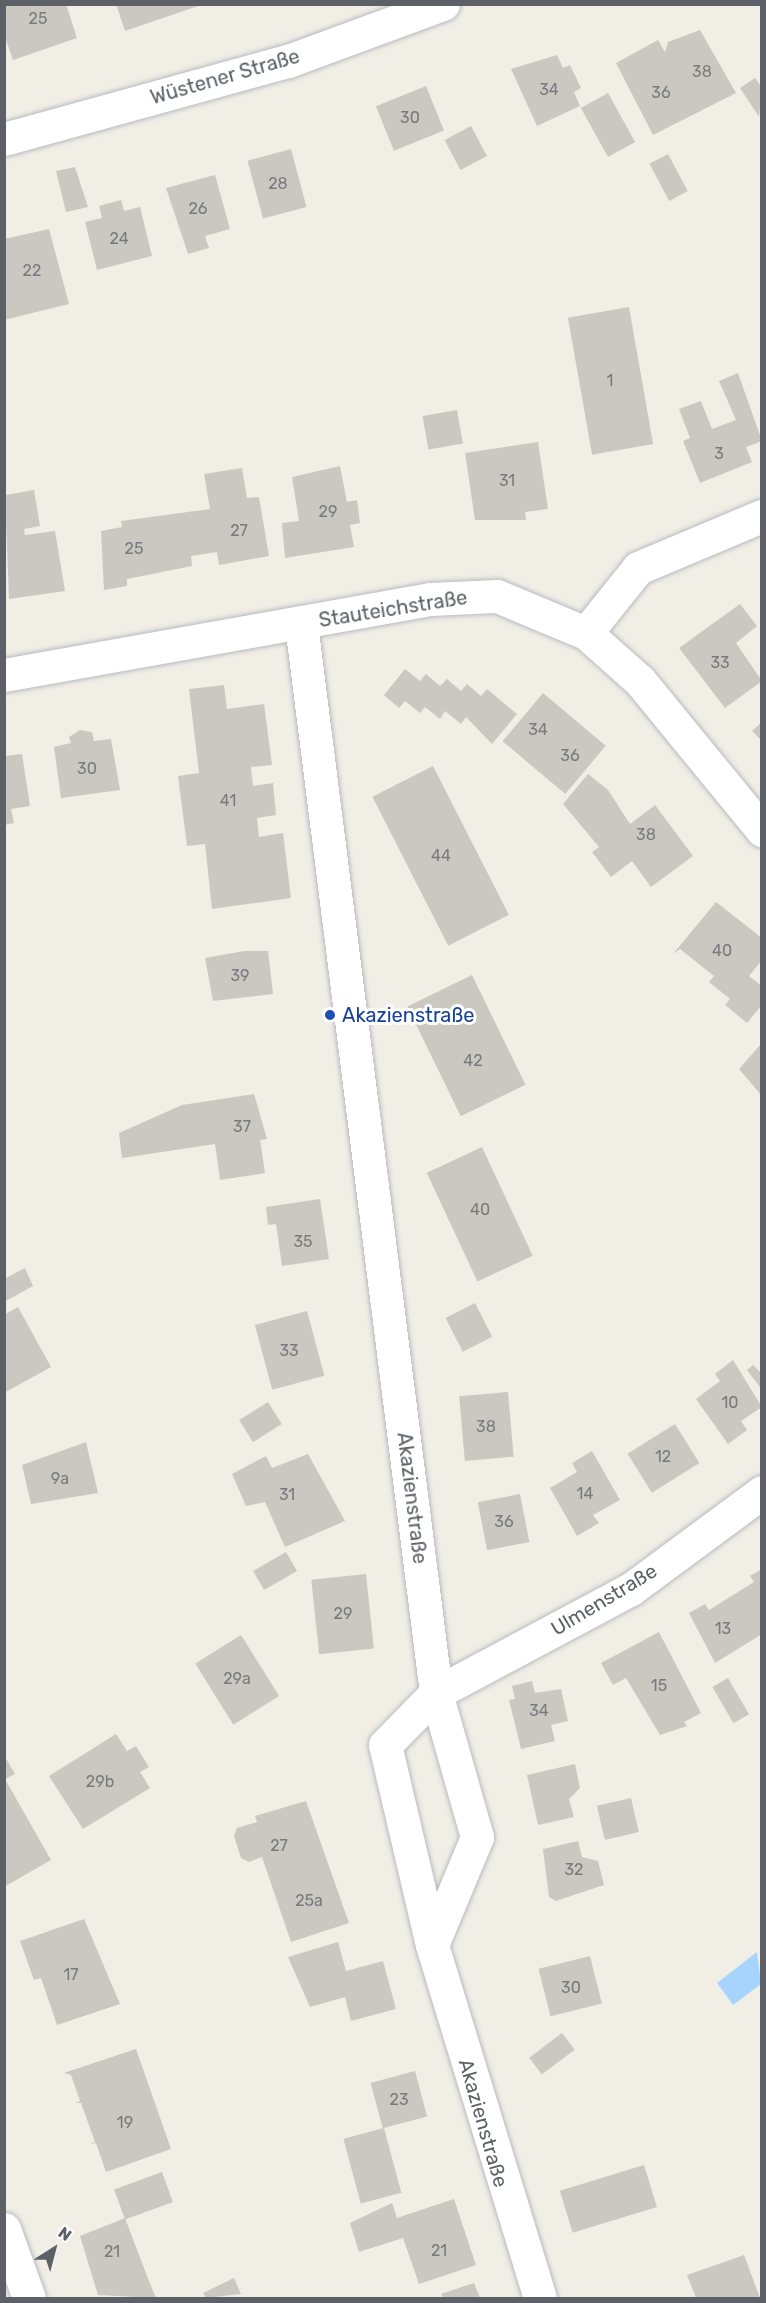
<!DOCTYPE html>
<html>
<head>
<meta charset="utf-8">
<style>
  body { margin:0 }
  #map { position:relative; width:766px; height:2303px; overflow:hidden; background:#f0eee5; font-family:Rubik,sans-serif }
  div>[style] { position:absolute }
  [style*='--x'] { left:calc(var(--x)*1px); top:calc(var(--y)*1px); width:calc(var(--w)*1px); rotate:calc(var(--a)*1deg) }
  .water>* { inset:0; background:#a7d4ff }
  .building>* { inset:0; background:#cbc8c2; transform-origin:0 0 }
  .roads { filter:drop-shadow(0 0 2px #b8bbc0) drop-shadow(0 0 2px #b8bbc0) }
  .minor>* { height:33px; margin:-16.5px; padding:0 16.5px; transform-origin:16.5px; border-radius:16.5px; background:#fff }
  .secondary>* { height:33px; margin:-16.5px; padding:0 16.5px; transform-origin:16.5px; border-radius:16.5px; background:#fff }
  .dots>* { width:16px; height:16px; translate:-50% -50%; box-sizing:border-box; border:3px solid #fff; border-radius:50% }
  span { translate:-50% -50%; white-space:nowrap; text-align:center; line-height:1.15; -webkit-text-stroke:6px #fff; paint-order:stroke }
  .number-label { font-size:16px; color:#787b7e }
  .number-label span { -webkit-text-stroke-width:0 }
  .street-label { font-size:20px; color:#5d6167 }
  .transit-label { font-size:20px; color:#164399 }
  .left { translate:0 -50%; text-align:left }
  .frame { position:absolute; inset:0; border:6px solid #5d6167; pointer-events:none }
  .north { position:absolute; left:24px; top:2219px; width:60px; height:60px; -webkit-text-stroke:4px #fff; paint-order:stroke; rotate:36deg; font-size:16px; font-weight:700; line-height:24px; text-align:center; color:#5d6167 }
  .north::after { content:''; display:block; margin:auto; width:21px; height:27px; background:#5d6167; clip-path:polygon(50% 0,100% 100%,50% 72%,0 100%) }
</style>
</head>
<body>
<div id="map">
  <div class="water">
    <div style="clip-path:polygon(757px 1952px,761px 1984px,733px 2005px,717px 1983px)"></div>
  </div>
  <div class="building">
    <div style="clip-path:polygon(4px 4px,66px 4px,77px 38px,13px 60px,4px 34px)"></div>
    <div style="clip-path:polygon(116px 4px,201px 4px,201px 5px,125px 31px)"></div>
    <div style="clip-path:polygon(700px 30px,736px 93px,653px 135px,616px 63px,658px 40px,665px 52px,668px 42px)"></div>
    <div style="clip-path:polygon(557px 55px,563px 68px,570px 65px,581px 88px,574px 92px,580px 106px,537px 126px,511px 69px)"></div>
    <div style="clip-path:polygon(755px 78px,762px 88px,759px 117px,740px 88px)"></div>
    <div style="left:426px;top:86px;width:48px;height:54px;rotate:68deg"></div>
    <div style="left:608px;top:93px;width:56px;height:31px;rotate:61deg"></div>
    <div style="left:471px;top:126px;width:34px;height:30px;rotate:62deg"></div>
    <div style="left:291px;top:149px;width:60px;height:45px;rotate:75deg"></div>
    <div style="left:668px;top:154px;width:42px;height:21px;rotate:62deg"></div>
    <div style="clip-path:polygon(75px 167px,88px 207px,66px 212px,56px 171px)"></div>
    <div style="clip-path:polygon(215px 175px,230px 229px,205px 236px,209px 248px,188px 254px,166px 188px)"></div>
    <div style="clip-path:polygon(121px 200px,124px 211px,140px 207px,152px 256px,97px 270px,85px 222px,102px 218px,99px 206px)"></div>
    <div style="clip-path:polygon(49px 229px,69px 304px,4px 320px,4px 239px)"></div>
    <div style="left:629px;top:307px;width:139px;height:62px;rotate:80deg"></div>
    <div style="clip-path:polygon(738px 373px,762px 441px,746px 447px,752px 462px,700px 483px,683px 441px,690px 438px,679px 409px,701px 401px,712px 429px,736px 420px,719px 381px)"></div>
    <div style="left:457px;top:410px;width:34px;height:35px;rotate:80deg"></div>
    <div style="clip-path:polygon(538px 442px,548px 509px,525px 512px,526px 520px,475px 520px,465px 453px)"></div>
    <div style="clip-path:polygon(340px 466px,347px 502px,357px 500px,360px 523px,350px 525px,354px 547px,285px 558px,282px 523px,299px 521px,292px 477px)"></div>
    <div style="clip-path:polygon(242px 468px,247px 498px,259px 497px,269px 556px,219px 565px,217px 552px,191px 556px,192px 566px,127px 579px,127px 586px,104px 590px,101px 531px,122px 527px,121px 521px,210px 509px,204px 474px)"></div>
    <div style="clip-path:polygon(34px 490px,40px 526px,24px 529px,25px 535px,55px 531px,65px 591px,9px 599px,5px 495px)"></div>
    <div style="clip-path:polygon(740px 604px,757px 626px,736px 643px,762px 681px,725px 708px,679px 648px)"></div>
    <div style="clip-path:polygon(405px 669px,420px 681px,426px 674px,440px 686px,447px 679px,461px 691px,467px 684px,481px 696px,487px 689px,517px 714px,492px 744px,466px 717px,461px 724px,445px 711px,440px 719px,425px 707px,420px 713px,405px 701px,399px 708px,384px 695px)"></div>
    <div style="clip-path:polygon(224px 685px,227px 709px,264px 704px,272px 765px,251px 767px,253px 786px,273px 783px,276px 815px,257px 818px,259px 837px,283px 833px,291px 898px,212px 909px,205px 844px,187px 846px,178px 776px,199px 773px,189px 689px)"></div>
    <div style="left:543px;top:693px;width:82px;height:63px;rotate:40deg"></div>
    <div style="clip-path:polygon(762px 722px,762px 741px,752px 731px)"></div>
    <div style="clip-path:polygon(80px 730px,92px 732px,94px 741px,111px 739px,120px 790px,61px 798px,54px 747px,71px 743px,69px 737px)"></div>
    <div style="clip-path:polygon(22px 754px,30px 806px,11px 809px,14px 823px,4px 825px,4px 756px)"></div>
    <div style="left:433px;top:766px;width:167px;height:68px;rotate:63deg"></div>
    <div style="clip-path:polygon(588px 774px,608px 790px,630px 824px,655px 805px,693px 856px,651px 887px,632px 861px,611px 877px,592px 852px,599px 847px,563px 804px)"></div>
    <div style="clip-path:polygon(716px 902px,762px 938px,762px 960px,749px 976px,762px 986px,762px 1005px,747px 1023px,725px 1005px,730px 999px,709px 982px,714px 976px,680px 949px,673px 954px)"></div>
    <div style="clip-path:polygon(244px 951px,268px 951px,273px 994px,213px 1001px,205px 958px)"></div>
    <div style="left:472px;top:975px;width:122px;height:72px;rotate:64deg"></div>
    <div style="clip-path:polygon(762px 1043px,762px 1096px,739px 1069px)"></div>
    <div style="clip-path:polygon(254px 1094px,267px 1139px,260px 1140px,265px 1173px,220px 1180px,215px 1144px,122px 1158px,119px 1133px,182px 1105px)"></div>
    <div style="left:482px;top:1147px;width:120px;height:61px;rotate:65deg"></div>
    <div style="clip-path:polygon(320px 1199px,329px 1259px,282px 1266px,276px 1224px,268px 1225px,266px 1207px)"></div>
    <div style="clip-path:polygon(25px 1268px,33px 1286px,4px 1302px,4px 1279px)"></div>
    <div style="left:475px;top:1303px;width:38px;height:33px;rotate:63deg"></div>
    <div style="clip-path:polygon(18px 1307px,51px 1367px,4px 1393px,4px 1315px)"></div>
    <div style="left:307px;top:1311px;width:67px;height:54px;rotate:75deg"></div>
    <div style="clip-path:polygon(733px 1360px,762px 1407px,741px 1421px,747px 1430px,728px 1444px,696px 1399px,720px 1381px,715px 1374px)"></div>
    <div style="clip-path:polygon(753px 1365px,762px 1374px,762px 1390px,747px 1370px)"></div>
    <div style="left:508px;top:1392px;width:65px;height:49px;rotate:85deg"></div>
    <div style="left:268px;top:1402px;width:26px;height:34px;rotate:58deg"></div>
    <div style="left:675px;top:1424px;width:46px;height:56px;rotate:58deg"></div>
    <div style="clip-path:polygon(86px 1442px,98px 1493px,31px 1504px,22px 1465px)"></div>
    <div style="clip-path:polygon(592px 1451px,620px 1500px,593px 1515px,599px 1523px,577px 1536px,550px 1488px,577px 1472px,572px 1463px)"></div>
    <div style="clip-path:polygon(308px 1454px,345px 1521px,285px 1547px,265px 1502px,246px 1506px,232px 1474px,266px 1456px,272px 1468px)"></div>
    <div style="left:520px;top:1494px;width:49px;height:43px;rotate:79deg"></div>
    <div style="left:286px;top:1552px;width:22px;height:38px;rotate:60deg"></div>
    <div style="clip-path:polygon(762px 1569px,762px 1634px,715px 1663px,689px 1613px,705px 1604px,709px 1610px,754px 1582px,750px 1576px)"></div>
    <div style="left:366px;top:1574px;width:75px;height:55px;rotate:84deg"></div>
    <div style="clip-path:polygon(659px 1632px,701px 1713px,684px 1722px,687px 1726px,660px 1735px,626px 1678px,613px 1685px,601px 1663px)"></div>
    <div style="left:241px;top:1635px;width:72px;height:54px;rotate:58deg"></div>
    <div style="left:728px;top:1678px;width:42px;height:18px;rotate:60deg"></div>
    <div style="clip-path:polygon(532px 1681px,535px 1693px,561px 1689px,568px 1721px,551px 1725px,555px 1741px,521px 1749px,509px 1700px,515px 1699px,512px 1686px)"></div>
    <div style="clip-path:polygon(116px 1734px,127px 1751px,136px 1746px,149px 1767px,140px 1772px,150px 1788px,83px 1829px,49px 1776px)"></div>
    <div style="clip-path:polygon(4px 1755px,15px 1774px,5px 1779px,51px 1860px,4px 1887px)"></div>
    <div style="clip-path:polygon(575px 1764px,580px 1788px,569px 1799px,574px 1817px,538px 1825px,527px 1775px)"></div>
    <div style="left:631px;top:1798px;width:35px;height:35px;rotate:77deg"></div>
    <div style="clip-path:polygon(306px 1801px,349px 1923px,291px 1942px,262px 1857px,249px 1862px,241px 1858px,234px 1836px,237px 1828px,257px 1822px,255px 1816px)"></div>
    <div style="clip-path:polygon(578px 1841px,582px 1857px,598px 1861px,604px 1885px,556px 1901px,549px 1897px,543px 1849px)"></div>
    <div style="clip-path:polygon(84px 1919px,120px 2004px,57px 2025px,41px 1978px,34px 1980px,20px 1941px)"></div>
    <div style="clip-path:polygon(338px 1942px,346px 1971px,383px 1961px,396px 2009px,351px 2021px,345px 1997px,310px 2007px,288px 1957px)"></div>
    <div style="left:590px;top:1956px;width:49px;height:53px;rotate:76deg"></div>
    <div style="left:562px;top:2033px;width:21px;height:41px;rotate:53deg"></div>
    <div style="clip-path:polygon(136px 2049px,171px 2149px,106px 2172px,96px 2143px,89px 2144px,95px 2142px,81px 2103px,75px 2103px,80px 2101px,71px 2075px,64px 2073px)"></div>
    <div style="left:415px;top:2071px;width:47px;height:46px;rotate:75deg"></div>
    <div style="left:384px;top:2128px;width:67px;height:42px;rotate:75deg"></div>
    <div style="left:644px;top:2165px;width:44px;height:88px;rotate:73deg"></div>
    <div style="left:162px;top:2172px;width:32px;height:51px;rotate:70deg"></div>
    <div style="clip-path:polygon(454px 2199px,476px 2265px,419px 2284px,403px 2238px,359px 2252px,350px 2223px,392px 2203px,397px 2218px)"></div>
    <div style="clip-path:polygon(125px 2218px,147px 2276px,156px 2298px,98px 2295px,80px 2236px)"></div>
    <div style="clip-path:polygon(744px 2255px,760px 2298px,696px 2298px,687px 2275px)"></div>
    <div style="clip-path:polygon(234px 2278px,241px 2294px,206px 2298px,203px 2293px)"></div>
    <div style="clip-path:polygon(474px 2283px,480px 2298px,443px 2298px,441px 2294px)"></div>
  </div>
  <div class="roads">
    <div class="minor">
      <div style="--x:301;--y:624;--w:1077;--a:82.8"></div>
      <div style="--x:436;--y:1693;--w:150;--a:74.1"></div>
      <div style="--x:477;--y:1837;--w:117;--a:112.6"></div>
      <div style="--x:432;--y:1945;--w:369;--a:73"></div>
      <div style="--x:586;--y:633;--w:83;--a:-51.3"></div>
      <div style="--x:638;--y:568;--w:134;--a:-22.8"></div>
      <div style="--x:4;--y:675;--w:433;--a:-10.1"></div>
      <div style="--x:430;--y:599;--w:67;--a:-2.6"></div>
      <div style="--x:497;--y:596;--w:96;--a:22.6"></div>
      <div style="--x:586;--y:633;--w:72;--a:41.6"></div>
      <div style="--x:640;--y:681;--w:193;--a:50.7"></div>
      <div style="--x:432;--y:1945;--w:205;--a:-103.2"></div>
      <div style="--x:385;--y:1745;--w:73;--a:-45.6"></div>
      <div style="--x:436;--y:1693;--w:221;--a:-28.1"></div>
      <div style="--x:631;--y:1589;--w:163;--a:-36.5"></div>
      <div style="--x:4;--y:2229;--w:73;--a:70.1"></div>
    </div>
    <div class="secondary">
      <div style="--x:4;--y:139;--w:295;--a:-15.4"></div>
      <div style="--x:288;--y:61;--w:165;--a:-20.2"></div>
    </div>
  </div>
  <div class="dots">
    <div style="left:330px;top:1015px;background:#1a4fb4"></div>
  </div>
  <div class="number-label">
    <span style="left:38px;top:19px">25</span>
    <span style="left:702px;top:72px">38</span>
    <span style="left:549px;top:90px">34</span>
    <span style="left:661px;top:93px">36</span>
    <span style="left:410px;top:118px">30</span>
    <span style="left:278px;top:184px">28</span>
    <span style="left:198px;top:209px">26</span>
    <span style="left:119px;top:239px">24</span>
    <span style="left:32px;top:271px">22</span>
    <span style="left:610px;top:381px">1</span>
    <span style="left:719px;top:454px">3</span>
    <span style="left:507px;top:481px">31</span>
    <span style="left:328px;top:512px">29</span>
    <span style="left:239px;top:531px">27</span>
    <span style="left:134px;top:549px">25</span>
    <span style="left:720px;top:663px">33</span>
    <span style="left:538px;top:730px">34</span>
    <span style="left:570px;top:756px">36</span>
    <span style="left:87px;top:769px">30</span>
    <span style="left:228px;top:801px">41</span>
    <span style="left:646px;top:835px">38</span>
    <span style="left:441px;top:856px">44</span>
    <span style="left:722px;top:951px">40</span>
    <span style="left:240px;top:976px">39</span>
    <span style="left:473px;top:1061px">42</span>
    <span style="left:242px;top:1127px">37</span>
    <span style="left:480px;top:1210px">40</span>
    <span style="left:303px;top:1242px">35</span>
    <span style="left:289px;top:1351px">33</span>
    <span style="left:730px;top:1403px">10</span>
    <span style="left:486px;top:1427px">38</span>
    <span style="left:663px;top:1457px">12</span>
    <span style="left:60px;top:1479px">9a</span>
    <span style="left:585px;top:1494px">14</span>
    <span style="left:287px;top:1495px">31</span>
    <span style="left:504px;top:1522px">36</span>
    <span style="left:343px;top:1614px">29</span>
    <span style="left:723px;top:1629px">13</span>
    <span style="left:237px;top:1679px">29a</span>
    <span style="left:659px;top:1686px">15</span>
    <span style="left:539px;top:1711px">34</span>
    <span style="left:100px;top:1782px">29b</span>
    <span style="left:279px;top:1846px">27</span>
    <span style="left:574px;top:1870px">32</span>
    <span style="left:309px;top:1901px">25a</span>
    <span style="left:71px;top:1975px">17</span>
    <span style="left:571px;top:1988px">30</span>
    <span style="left:399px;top:2100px">23</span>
    <span style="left:125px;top:2123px">19</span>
    <span style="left:439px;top:2251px">21</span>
    <span style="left:112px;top:2252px">21</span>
  </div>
  <div class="street-label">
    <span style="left:225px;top:77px;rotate:-16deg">Wüstener Straße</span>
    <span style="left:393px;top:609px;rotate:-9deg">Stauteichstraße</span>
    <span style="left:412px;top:1498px;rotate:83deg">Akazienstraße</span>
    <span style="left:604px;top:1600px;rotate:-31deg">Ulmenstraße</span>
    <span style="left:483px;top:2123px;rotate:74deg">Akazienstraße</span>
  </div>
  <div class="transit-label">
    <span class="left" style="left:342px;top:1015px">Akazienstraße</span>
  </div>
  <div class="frame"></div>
  <div class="north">N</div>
</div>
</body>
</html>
